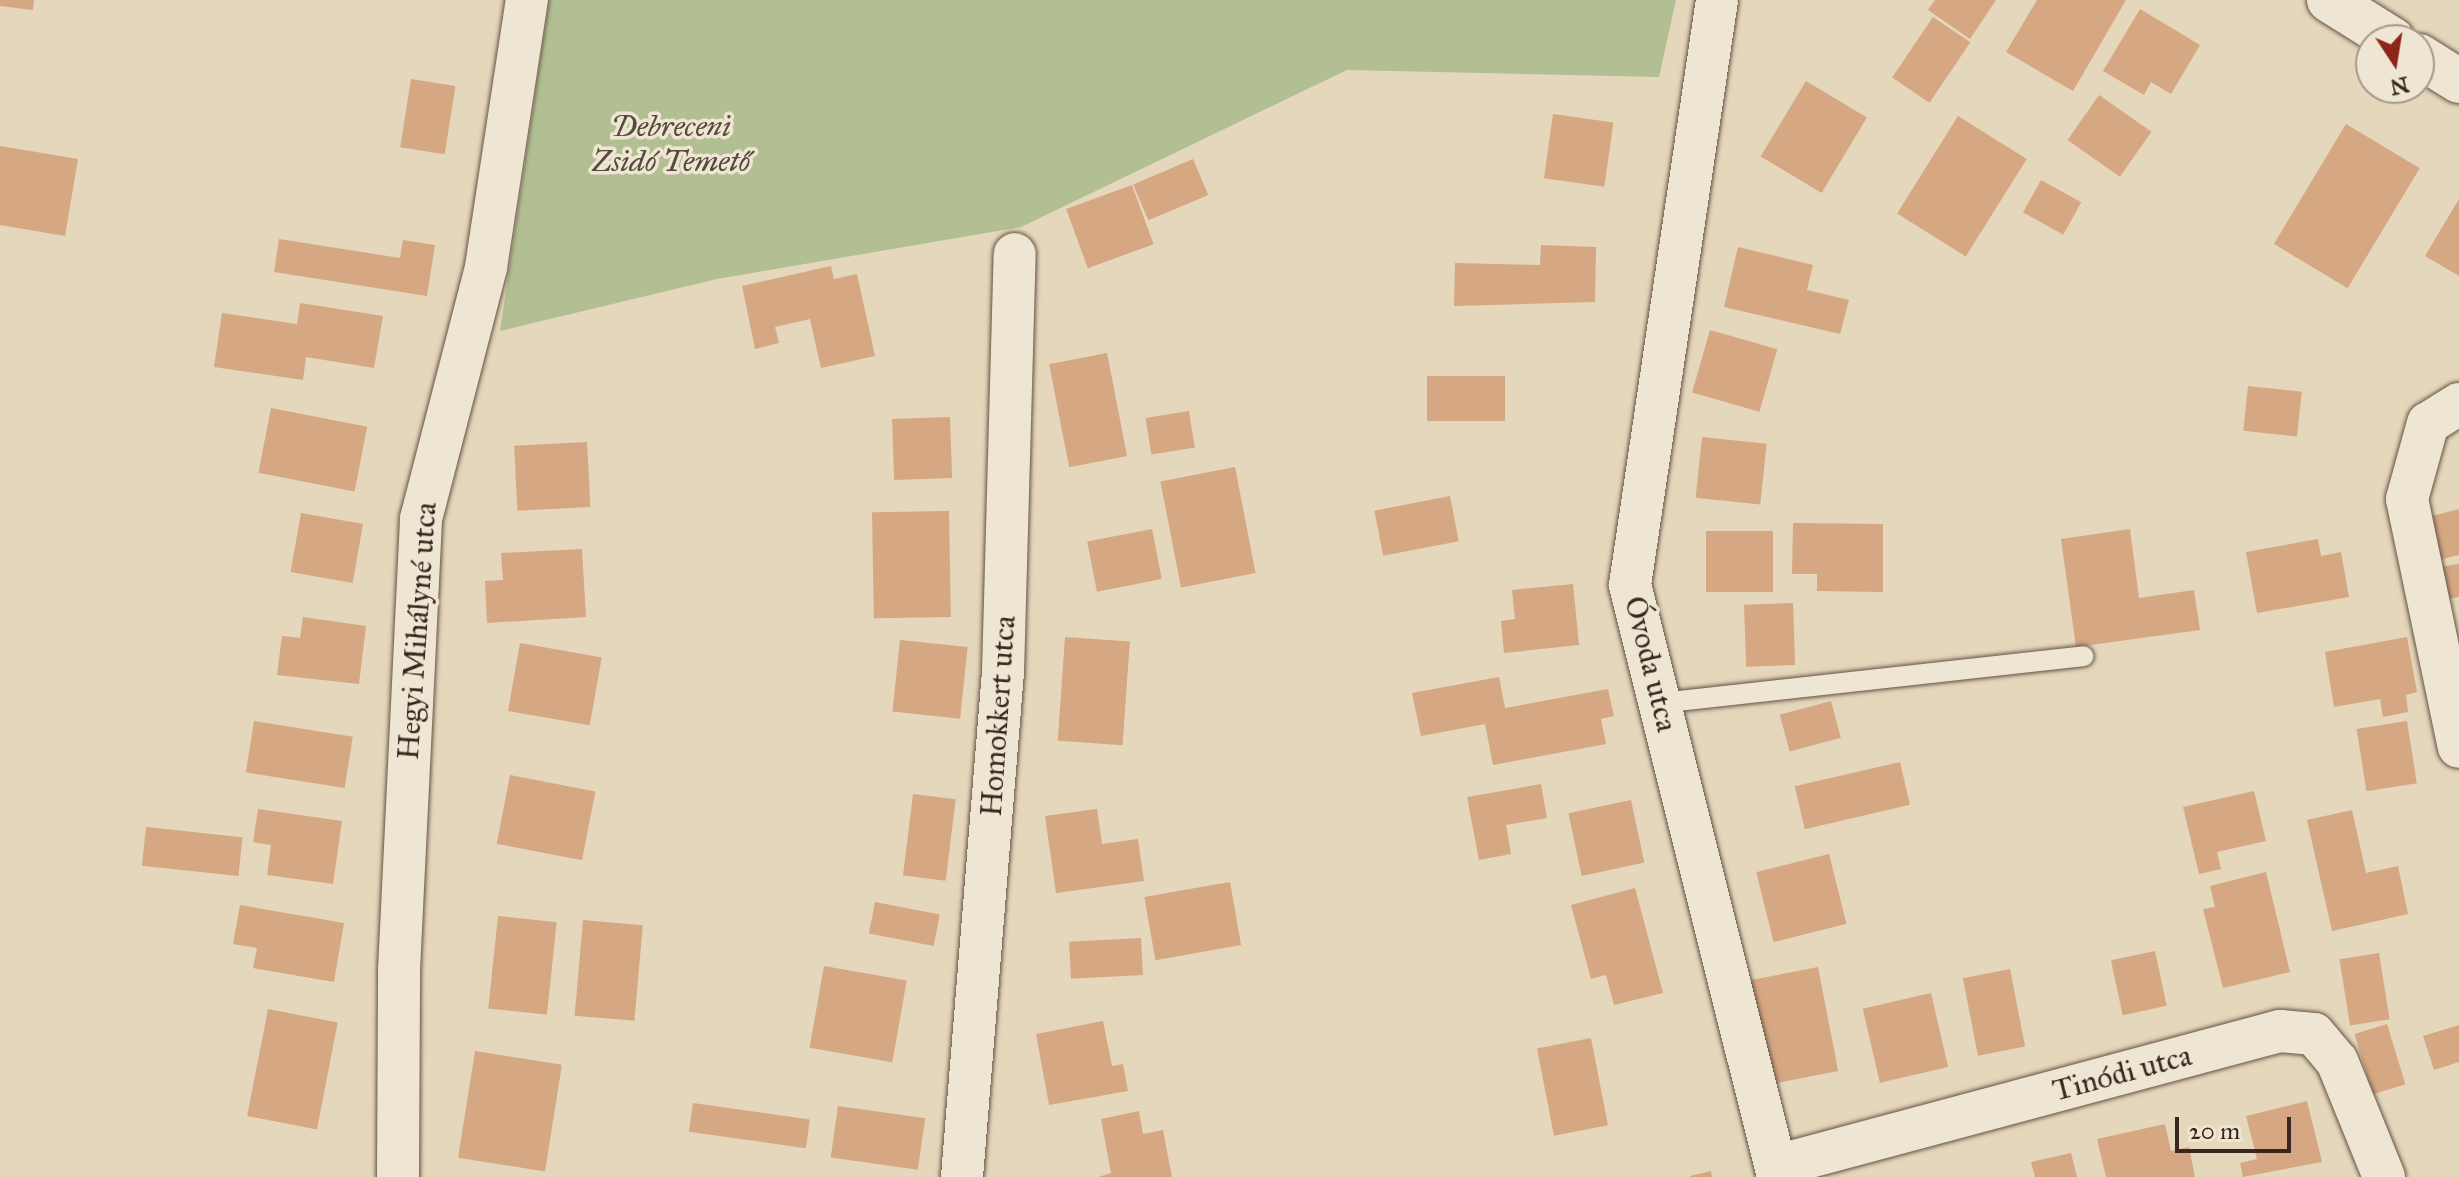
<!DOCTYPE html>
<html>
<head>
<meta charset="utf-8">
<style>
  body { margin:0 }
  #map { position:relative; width:2459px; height:1177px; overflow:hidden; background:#e5d7bb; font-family:"IM FELL Great Primer",serif }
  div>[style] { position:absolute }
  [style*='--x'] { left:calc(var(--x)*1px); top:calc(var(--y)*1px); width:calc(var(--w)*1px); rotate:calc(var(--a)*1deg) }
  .green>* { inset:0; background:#b1bf92 }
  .building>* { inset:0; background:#d5a782; transform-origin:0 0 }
  .roads { filter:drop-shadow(0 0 2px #645245) drop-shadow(0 0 2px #645245) }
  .service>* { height:20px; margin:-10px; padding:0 10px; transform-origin:10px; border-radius:10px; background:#eee5d3 }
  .minor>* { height:42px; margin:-21px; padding:0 21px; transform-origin:21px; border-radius:21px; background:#eee5d3 }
  .tertiary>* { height:44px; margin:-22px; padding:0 22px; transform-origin:22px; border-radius:22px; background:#eee5d3 }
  span { translate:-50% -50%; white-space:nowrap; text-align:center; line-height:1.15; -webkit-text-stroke:7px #eee5d3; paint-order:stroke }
  .park-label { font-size:30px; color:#574c3b; font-style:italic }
  .street-label { font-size:30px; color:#39261e }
  .north { position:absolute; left:2355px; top:24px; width:80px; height:80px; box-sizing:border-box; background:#eee5d3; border:2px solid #a6998b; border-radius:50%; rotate:168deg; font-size:22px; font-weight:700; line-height:32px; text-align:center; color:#39261e }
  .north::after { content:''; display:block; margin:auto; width:28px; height:36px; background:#8f2418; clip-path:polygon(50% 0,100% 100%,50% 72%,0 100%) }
  .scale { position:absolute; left:2175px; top:1117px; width:116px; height:36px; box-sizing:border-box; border:4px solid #39261e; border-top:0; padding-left:10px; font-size:24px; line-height:28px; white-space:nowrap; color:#39261e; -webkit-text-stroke:6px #eee5d3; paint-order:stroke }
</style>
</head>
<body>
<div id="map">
  <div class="green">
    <div style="clip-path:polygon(549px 0,1676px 0,1659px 77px,1347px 70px,1021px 227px,717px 279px,500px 331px)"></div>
  </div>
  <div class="building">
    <div style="clip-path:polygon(0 0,34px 0,33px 10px,0 6px)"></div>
    <div style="clip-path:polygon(1935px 0,1996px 0,1970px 39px,1928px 10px)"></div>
    <div style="clip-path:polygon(2037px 0,2126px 0,2073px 91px,2006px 52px)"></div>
    <div style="clip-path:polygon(2140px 9px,2200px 45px,2171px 94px,2151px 82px,2144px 95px,2103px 71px)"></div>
    <div style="left:1933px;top:17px;width:45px;height:73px;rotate:34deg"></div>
    <div style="left:411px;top:79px;width:45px;height:69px;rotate:9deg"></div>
    <div style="left:1806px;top:81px;width:71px;height:88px;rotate:31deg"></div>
    <div style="left:2099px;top:95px;width:64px;height:55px;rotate:35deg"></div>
    <div style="left:1553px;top:114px;width:61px;height:65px;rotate:8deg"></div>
    <div style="left:1958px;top:116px;width:81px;height:115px;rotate:32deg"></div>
    <div style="left:2346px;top:124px;width:86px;height:140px;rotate:31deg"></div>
    <div style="clip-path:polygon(0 146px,78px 159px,65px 236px,0 225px)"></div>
    <div style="left:1193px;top:159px;width:39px;height:65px;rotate:67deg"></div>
    <div style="left:2041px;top:180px;width:46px;height:37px;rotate:29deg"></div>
    <div style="left:1132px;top:185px;width:63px;height:70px;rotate:70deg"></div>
    <div style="clip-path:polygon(2459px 199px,2459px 276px,2425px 256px)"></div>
    <div style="clip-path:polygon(279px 239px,400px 258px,403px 240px,435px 245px,427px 296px,274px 272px)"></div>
    <div style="clip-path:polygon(1541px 245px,1596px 247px,1595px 302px,1454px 306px,1455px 263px,1540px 265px)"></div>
    <div style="clip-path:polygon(1738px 247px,1813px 265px,1807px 290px,1849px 300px,1840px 334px,1724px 307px)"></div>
    <div style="clip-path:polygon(831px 266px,834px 279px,857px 274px,875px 356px,821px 368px,810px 319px,775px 327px,779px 343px,755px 349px,742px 286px)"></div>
    <div style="clip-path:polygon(300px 303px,383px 316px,374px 368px,306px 357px,303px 380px,214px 367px,222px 313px,297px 324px)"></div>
    <div style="left:1710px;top:330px;width:70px;height:65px;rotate:16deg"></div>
    <div style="left:1107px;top:353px;width:105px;height:59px;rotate:79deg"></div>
    <div style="left:1427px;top:376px;width:78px;height:45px"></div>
    <div style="left:2248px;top:386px;width:54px;height:45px;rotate:6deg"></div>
    <div style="left:271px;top:408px;width:98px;height:66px;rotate:11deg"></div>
    <div style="left:1189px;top:411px;width:37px;height:44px;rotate:81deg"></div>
    <div style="left:950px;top:417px;width:61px;height:58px;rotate:88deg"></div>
    <div style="left:1702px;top:437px;width:65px;height:61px;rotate:6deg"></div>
    <div style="left:587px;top:442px;width:65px;height:73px;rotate:87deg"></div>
    <div style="left:1235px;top:467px;width:108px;height:76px;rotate:79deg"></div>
    <div style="left:1450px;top:496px;width:46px;height:77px;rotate:79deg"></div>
    <div style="clip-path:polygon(2459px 509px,2459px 555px,2420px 564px,2409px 522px)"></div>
    <div style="left:949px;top:511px;width:106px;height:77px;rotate:89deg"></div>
    <div style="left:301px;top:513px;width:63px;height:60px;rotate:10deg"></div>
    <div style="clip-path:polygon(1793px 523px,1883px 524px,1883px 592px,1817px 591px,1817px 574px,1792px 574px)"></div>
    <div style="left:1152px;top:529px;width:51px;height:66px;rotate:79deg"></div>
    <div style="clip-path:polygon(2130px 529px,2139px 598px,2194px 590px,2200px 630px,2076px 647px,2061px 539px)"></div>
    <div style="left:1706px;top:531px;width:67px;height:61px"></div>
    <div style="clip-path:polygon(2318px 539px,2321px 556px,2341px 552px,2349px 597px,2257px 613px,2246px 552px)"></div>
    <div style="clip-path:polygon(582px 549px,586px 617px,487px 623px,485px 581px,503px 580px,501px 553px)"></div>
    <div style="clip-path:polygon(2459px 564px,2459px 597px,2429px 602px,2424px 569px)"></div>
    <div style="clip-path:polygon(1573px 584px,1579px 645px,1504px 653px,1501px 621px,1515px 619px,1512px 590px)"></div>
    <div style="left:1793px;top:603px;width:62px;height:49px;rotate:88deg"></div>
    <div style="clip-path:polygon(303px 617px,366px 626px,359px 684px,277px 675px,282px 636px,300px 638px)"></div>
    <div style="left:1065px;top:637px;width:65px;height:104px;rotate:4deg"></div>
    <div style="clip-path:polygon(2407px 637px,2417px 692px,2406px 695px,2408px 712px,2383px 717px,2380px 699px,2334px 707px,2325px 652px)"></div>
    <div style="left:900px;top:640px;width:68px;height:72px;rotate:6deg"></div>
    <div style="left:520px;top:643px;width:83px;height:69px;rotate:10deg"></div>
    <div style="clip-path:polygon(1499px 677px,1505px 708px,1608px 689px,1614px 716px,1601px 719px,1606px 744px,1493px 765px,1485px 724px,1421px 736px,1412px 693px)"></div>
    <div style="left:1831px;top:701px;width:38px;height:53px;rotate:75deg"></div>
    <div style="left:254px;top:721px;width:100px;height:52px;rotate:9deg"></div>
    <div style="left:2407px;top:721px;width:63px;height:51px;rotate:81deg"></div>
    <div style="left:1900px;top:762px;width:44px;height:108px;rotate:77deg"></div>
    <div style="left:510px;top:775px;width:87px;height:70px;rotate:11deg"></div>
    <div style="clip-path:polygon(1541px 784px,1547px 818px,1506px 825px,1511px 854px,1479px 860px,1467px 797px)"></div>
    <div style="clip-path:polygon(2254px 791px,2266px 841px,2217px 852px,2221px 869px,2199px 874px,2183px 807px)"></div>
    <div style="left:913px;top:794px;width:43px;height:82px;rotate:7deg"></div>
    <div style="left:1631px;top:800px;width:64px;height:64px;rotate:78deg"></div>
    <div style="clip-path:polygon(258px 809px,342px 821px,333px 884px,267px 875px,271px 845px,253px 842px)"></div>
    <div style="clip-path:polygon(1097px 809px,1102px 844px,1138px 839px,1144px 881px,1056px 893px,1045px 816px)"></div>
    <div style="clip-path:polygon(2352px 810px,2366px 873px,2398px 866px,2408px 914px,2332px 931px,2307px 820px)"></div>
    <div style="left:146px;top:827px;width:97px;height:39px;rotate:6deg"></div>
    <div style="left:1829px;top:854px;width:72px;height:75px;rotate:76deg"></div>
    <div style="clip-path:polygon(2266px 872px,2290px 972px,2223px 988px,2203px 909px,2215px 907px,2210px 886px)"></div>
    <div style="left:1230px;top:882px;width:64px;height:87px;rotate:80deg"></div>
    <div style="clip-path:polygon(1635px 888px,1663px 993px,1614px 1005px,1606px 975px,1591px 979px,1571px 905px)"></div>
    <div style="left:875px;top:902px;width:66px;height:32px;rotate:11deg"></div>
    <div style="clip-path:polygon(240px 905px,344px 923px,334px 982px,253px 968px,257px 948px,233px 944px)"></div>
    <div style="left:498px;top:916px;width:59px;height:93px;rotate:6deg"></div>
    <div style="left:583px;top:920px;width:60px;height:96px;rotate:5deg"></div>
    <div style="left:1141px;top:938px;width:37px;height:72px;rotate:87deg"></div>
    <div style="left:2155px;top:951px;width:56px;height:45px;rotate:78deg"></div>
    <div style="left:2379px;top:953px;width:67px;height:40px;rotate:81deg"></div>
    <div style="left:824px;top:966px;width:84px;height:83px;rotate:10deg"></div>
    <div style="left:1818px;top:967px;width:106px;height:73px;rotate:79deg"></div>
    <div style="left:2010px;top:969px;width:79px;height:48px;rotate:79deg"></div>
    <div style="left:1931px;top:993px;width:76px;height:70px;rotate:77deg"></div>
    <div style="left:268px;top:1009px;width:71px;height:109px;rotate:11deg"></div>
    <div style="clip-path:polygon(1103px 1021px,1112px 1066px,1123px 1064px,1128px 1091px,1049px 1105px,1036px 1034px)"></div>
    <div style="left:2387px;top:1024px;width:63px;height:34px;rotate:73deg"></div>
    <div style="clip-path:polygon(2459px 1025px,2459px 1062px,2434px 1070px,2423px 1036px)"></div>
    <div style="left:1591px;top:1038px;width:89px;height:55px;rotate:79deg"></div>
    <div style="left:475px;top:1051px;width:88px;height:108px;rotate:9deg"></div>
    <div style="clip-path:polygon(2307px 1101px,2322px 1162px,2243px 1177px,2240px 1163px,2257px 1159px,2246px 1116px)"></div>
    <div style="left:693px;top:1103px;width:118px;height:29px;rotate:8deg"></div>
    <div style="left:838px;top:1106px;width:88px;height:52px;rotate:8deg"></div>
    <div style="clip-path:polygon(1139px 1111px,1143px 1134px,1163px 1130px,1172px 1177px,1098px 1177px,1111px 1173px,1101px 1119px)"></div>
    <div style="clip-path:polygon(2165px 1124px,2171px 1151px,2189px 1147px,2195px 1177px,2106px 1177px,2097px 1139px)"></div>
    <div style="clip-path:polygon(2071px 1153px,2077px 1177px,2035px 1177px,2031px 1162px)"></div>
    <div style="clip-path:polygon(1711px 1171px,1712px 1177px,1690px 1177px,1690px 1176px)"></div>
  </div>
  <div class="roads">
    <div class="service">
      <div style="--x:1660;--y:703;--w:426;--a:-6.3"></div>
    </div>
    <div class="minor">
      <div style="--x:1717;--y:0;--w:591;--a:98.46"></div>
      <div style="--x:1630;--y:585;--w:610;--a:75.96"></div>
      <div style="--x:2459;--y:404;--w:36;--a:148"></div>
      <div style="--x:2428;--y:423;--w:79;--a:105.4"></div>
      <div style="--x:2407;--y:499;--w:253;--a:78.2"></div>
      <div style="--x:1776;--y:1166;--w:522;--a:-15"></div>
      <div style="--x:2280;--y:1031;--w:34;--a:5"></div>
      <div style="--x:2314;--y:1034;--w:35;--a:50"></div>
      <div style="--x:2337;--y:1061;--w:125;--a:67.9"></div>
      <div style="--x:398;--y:1177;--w:207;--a:-89.7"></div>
      <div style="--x:399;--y:970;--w:452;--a:-87.2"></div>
      <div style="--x:421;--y:519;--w:260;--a:-75.5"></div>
      <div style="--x:486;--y:267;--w:270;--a:-81.3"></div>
      <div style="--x:962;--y:1177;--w:507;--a:-85.36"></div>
      <div style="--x:1003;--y:672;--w:418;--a:-88.4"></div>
    </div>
    <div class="tertiary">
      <div style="--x:2329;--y:0;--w:75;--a:32"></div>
      <div style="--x:2419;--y:56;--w:47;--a:32"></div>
    </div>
  </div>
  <div class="park-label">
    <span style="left:671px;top:143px">Debreceni<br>Zsidó Temető</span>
  </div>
  <div class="street-label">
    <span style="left:417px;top:631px;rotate:-86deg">Hegyi Mihályné utca</span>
    <span style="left:1651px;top:664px;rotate:76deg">Óvoda utca</span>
    <span style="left:998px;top:716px;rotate:-86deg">Homokkert utca</span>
    <span style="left:2122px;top:1073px;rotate:-15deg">Tinódi utca</span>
  </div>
  <div class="north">N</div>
  <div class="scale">20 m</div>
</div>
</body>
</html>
